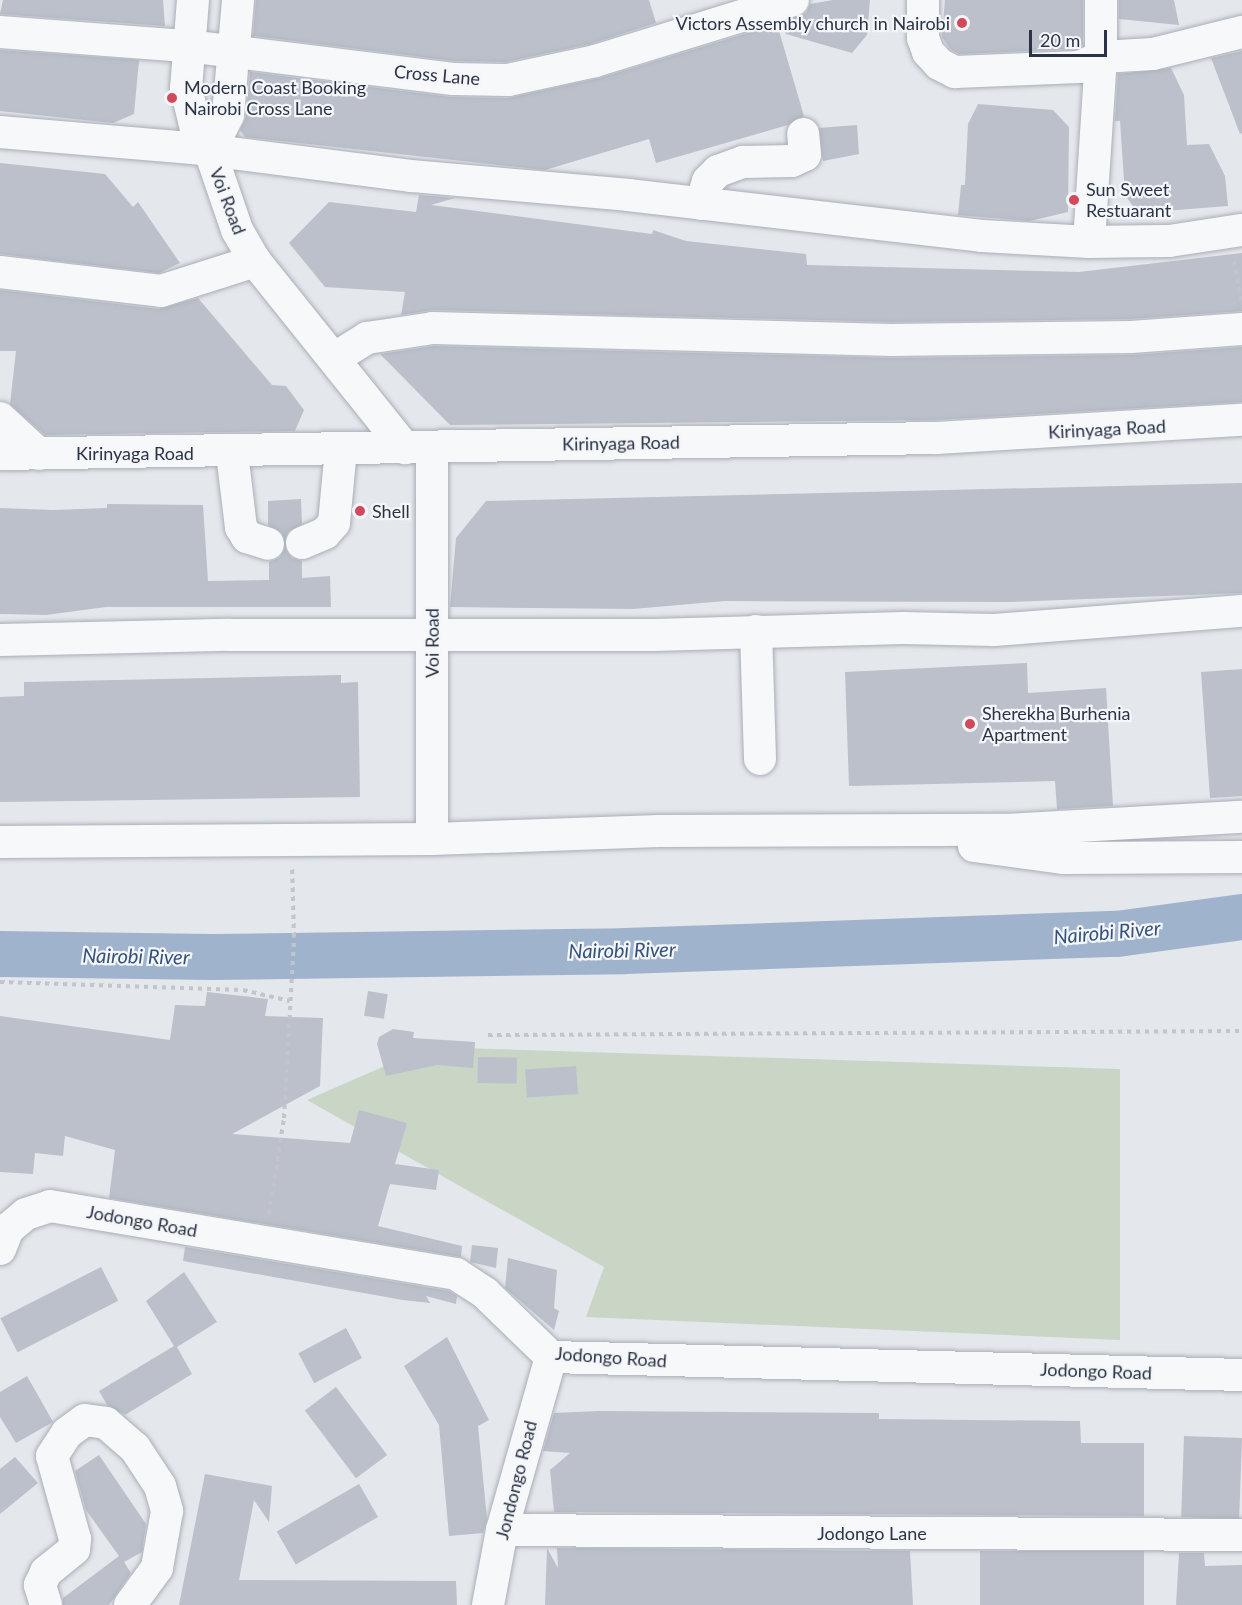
<!DOCTYPE html>
<html>
<head>
<meta charset="utf-8">
<style>
  body { margin:0 }
  #map { position:relative; width:1242px; height:1605px; overflow:hidden; background:#e4e7ec; font-family:Lato,sans-serif }
  div>[style] { position:absolute }
  [style*='--x'] { left:calc(var(--x)*1px); top:calc(var(--y)*1px); width:calc(var(--w)*1px); rotate:calc(var(--a)*1deg) }
  .green>* { inset:0; background:#c9d6c5 }
  .river>* { height:46px; margin:-23px; padding:0 23px; transform-origin:23px; border-radius:23px; background:#9fb4cc }
  .building>* { inset:0; background:#bbc0ca; transform-origin:0 0 }
  .path>* { height:4px; margin-top:-2px; transform-origin:0; background:repeating-linear-gradient(90deg,#c2c5cb 0 4.5px,transparent 0 9px) }
  .roads { filter:drop-shadow(0 0 2px #a9aeb7) drop-shadow(0 0 2px #a9aeb7) }
  .minor>* { height:32px; margin:-16px; padding:0 16px; transform-origin:16px; border-radius:16px; background:#f7f8fa }
  .dots>* { width:16px; height:16px; translate:-50% -50%; box-sizing:border-box; border:3px solid #f4f6f9; border-radius:50% }
  span { translate:-50% -50%; white-space:nowrap; text-align:center; line-height:1.15; -webkit-text-stroke:4.5px #f4f6f9; paint-order:stroke }
  .poi-label { font-size:18px; color:#2b3445 }
  .right { translate:-100% -50%; text-align:right }
  .left { translate:0 -50%; text-align:left }
  .street-label { font-size:18px; color:#2b3445 }
  .water-label { font-size:20px; color:#34527a; font-style:italic }
  .scale { position:absolute; left:1029px; top:30px; width:78px; height:27px; box-sizing:border-box; border:3px solid #2b3445; border-top:0; padding-left:8px; font-size:18px; line-height:21px; white-space:nowrap; color:#2b3445; -webkit-text-stroke:4px #f4f6f9; paint-order:stroke }
</style>
</head>
<body>
<div id="map">
  <div class="green">
    <div style="clip-path:polygon(428px 1047px,1120px 1069px,1120px 1340px,586px 1317px,604px 1267px,307px 1100px)"></div>
  </div>
  <div class="river">
    <div style="--x:0;--y:954;--w:212;--a:0.8"></div>
    <div style="--x:212;--y:957;--w:413;--a:-0.8"></div>
    <div style="--x:625;--y:951;--w:492;--a:-2"></div>
    <div style="--x:1117;--y:934;--w:126;--a:-7.7"></div>
  </div>
  <div class="building">
    <div style="clip-path:polygon(3px 0,163px 0,165px 26px,0 14px)"></div>
    <div style="clip-path:polygon(256px 0,649px 0,656px 23px,590px 44px,506px 62px,454px 61px,253px 36px)"></div>
    <div style="clip-path:polygon(833px 0,870px 0,867px 35px,852px 53px,786px 34px,781px 22px,806px 13px,810px 4px)"></div>
    <div style="clip-path:polygon(945px 0,1083px 0,1083px 45px,1075px 49px,959px 54px,950px 49px,942px 37px)"></div>
    <div style="clip-path:polygon(1119px 0,1174px 0,1179px 25px,1119px 19px)"></div>
    <div style="clip-path:polygon(777px 24px,804px 116px,788px 125px,656px 163px,649px 139px,545px 170px,245px 137px,240px 130px,246px 117px,250px 72px,451px 97px,508px 98px,600px 78px)"></div>
    <div style="clip-path:polygon(0 50px,139px 60px,134px 114px,113px 123px,0 111px)"></div>
    <div style="clip-path:polygon(1242px 51px,1242px 133px,1240px 134px,1211px 58px)"></div>
    <div style="clip-path:polygon(1171px 68px,1184px 95px,1187px 145px,1209px 144px,1225px 176px,1228px 206px,1138px 213px,1125px 195px,1120px 121px,1115px 121px,1118px 74px)"></div>
    <div style="clip-path:polygon(978px 104px,1053px 110px,1069px 127px,1068px 212px,1030px 221px,958px 215px,961px 185px,965px 185px,968px 124px)"></div>
    <div style="clip-path:polygon(857px 125px,859px 154px,823px 161px,819px 128px)"></div>
    <div style="clip-path:polygon(0 163px,105px 174px,133px 207px,138px 202px,180px 263px,159px 273px,0 254px)"></div>
    <div style="clip-path:polygon(419px 195px,455px 198px,431px 205px,652px 234px,653px 230px,686px 241px,806px 254px,807px 265px,1079px 272px,1242px 253px,1242px 311px,1130px 319px,892px 322px,433px 310px,401px 315px,405px 292px,325px 287px,289px 243px,329px 202px,416px 212px)"></div>
    <div style="clip-path:polygon(0 290px,159px 309px,198px 298px,272px 385px,286px 386px,304px 410px,295px 431px,45px 435px,10px 404px,16px 351px,0 351px)"></div>
    <div style="clip-path:polygon(434px 346px,892px 358px,1131px 355px,1242px 347px,1242px 402px,935px 420px,450px 425px,380px 354px)"></div>
    <div style="clip-path:polygon(1242px 483px,1242px 593px,1009px 602px,725px 601px,633px 609px,450px 607px,456px 538px,486px 501px)"></div>
    <div style="clip-path:polygon(301px 499px,302px 524px,288px 532px,285px 539px,281px 532px,268px 525px,268px 501px)"></div>
    <div style="clip-path:polygon(107px 504px,203px 505px,208px 581px,269px 580px,269px 562px,279px 558px,285px 549px,292px 558px,302px 561px,302px 578px,330px 576px,331px 607px,106px 607px,46px 615px,0 614px,0 508px,53px 510px,107px 508px)"></div>
    <div style="clip-path:polygon(1027px 663px,1028px 693px,1106px 688px,1113px 806px,1057px 809px,1055px 781px,849px 786px,845px 672px)"></div>
    <div style="clip-path:polygon(1242px 669px,1242px 796px,1210px 798px,1201px 672px)"></div>
    <div style="clip-path:polygon(341px 675px,341px 683px,358px 682px,360px 797px,0 802px,0 697px,24px 696px,24px 682px)"></div>
    <div style="left:368px;top:991px;width:20px;height:25px;rotate:9deg"></div>
    <div style="clip-path:polygon(207px 992px,268px 999px,265px 1016px,323px 1018px,320px 1086px,232px 1134px,350px 1143px,359px 1110px,407px 1123px,395px 1164px,439px 1170px,436px 1190px,390px 1184px,378px 1226px,462px 1246px,461px 1257px,109px 1198px,115px 1150px,65px 1136px,63px 1156px,35px 1153px,33px 1174px,0 1172px,0 1016px,170px 1040px,175px 1005px,205px 1006px)"></div>
    <div style="clip-path:polygon(393px 1029px,414px 1032px,413px 1038px,475px 1042px,473px 1068px,437px 1065px,386px 1076px,377px 1044px,379px 1037px)"></div>
    <div style="left:478px;top:1057px;width:39px;height:26px;rotate:1deg"></div>
    <div style="left:576px;top:1066px;width:28px;height:51px;rotate:86deg"></div>
    <div style="clip-path:polygon(472px 1245px,498px 1248px,496px 1268px,470px 1262px)"></div>
    <div style="clip-path:polygon(185px 1247px,449px 1291px,457px 1296px,456px 1304px,426px 1296px,430px 1303px,403px 1300px,183px 1261px)"></div>
    <div style="clip-path:polygon(508px 1258px,557px 1270px,554px 1308px,559px 1311px,554px 1330px,505px 1288px)"></div>
    <div style="left:101px;top:1267px;width:38px;height:113px;rotate:63deg"></div>
    <div style="clip-path:polygon(184px 1272px,217px 1322px,177px 1347px,192px 1374px,125px 1415px,107px 1405px,99px 1391px,174px 1346px,146px 1301px)"></div>
    <div style="left:346px;top:1328px;width:34px;height:54px;rotate:62deg"></div>
    <div style="clip-path:polygon(447px 1337px,489px 1420px,478px 1426px,487px 1519px,483px 1533px,449px 1536px,439px 1425px,404px 1366px)"></div>
    <div style="clip-path:polygon(27px 1376px,53px 1422px,16px 1443px,0 1417px,0 1392px)"></div>
    <div style="left:336px;top:1387px;width:85px;height:39px;rotate:53deg"></div>
    <div style="clip-path:polygon(599px 1411px,879px 1413px,879px 1419px,1080px 1421px,1081px 1443px,1144px 1443px,1144px 1516px,554px 1512px,550px 1470px,570px 1453px,543px 1451px,554px 1413px)"></div>
    <div style="left:1184px;top:1436px;width:58px;height:81px;rotate:2deg"></div>
    <div style="clip-path:polygon(99px 1455px,146px 1524px,142px 1552px,124px 1562px,131px 1573px,109px 1605px,63px 1605px,63px 1598px,119px 1556px,86px 1510px,75px 1471px)"></div>
    <div style="clip-path:polygon(15px 1457px,38px 1483px,0 1514px,0 1469px)"></div>
    <div style="clip-path:polygon(205px 1474px,272px 1486px,269px 1522px,254px 1500px,239px 1580px,456px 1581px,457px 1605px,179px 1605px)"></div>
    <div style="left:359px;top:1484px;width:38px;height:95px;rotate:60deg"></div>
    <div style="clip-path:polygon(547px 1548px,558px 1568px,557px 1548px,910px 1551px,913px 1605px,545px 1605px)"></div>
    <div style="left:980px;top:1551px;width:164px;height:54px"></div>
    <div style="clip-path:polygon(1179px 1553px,1204px 1553px,1205px 1566px,1242px 1565px,1242px 1605px,1176px 1605px)"></div>
  </div>
  <div class="path">
    <div style="--x:1234;--y:261;--w:40;--a:80"></div>
    <div style="--x:0;--y:982;--w:243;--a:1.9"></div>
    <div style="--x:243;--y:990;--w:48;--a:13.2"></div>
    <div style="--x:488;--y:1035;--w:754;--a:-0.3"></div>
    <div style="--x:269;--y:1214;--w:97;--a:-81.1"></div>
    <div style="--x:284;--y:1118;--w:181;--a:-86.8"></div>
    <div style="--x:294;--y:937;--w:71;--a:-91.6"></div>
  </div>
  <div class="roads">
    <div class="minor">
      <div style="--x:193;--y:0;--w:88;--a:94.5"></div>
      <div style="--x:186;--y:88;--w:42;--a:76.3"></div>
      <div style="--x:196;--y:129;--w:26;--a:58"></div>
      <div style="--x:210;--y:151;--w:83;--a:71.1"></div>
      <div style="--x:237;--y:230;--w:36;--a:60"></div>
      <div style="--x:255;--y:261;--w:240;--a:51.3"></div>
      <div style="--x:923;--y:0;--w:38;--a:90"></div>
      <div style="--x:923;--y:38;--w:15;--a:70"></div>
      <div style="--x:928;--y:52;--w:16;--a:47"></div>
      <div style="--x:939;--y:64;--w:18;--a:27"></div>
      <div style="--x:955;--y:72;--w:124;--a:-2.3"></div>
      <div style="--x:1079;--y:67;--w:24;--a:-24"></div>
      <div style="--x:1101;--y:57;--w:52;--a:-3.3"></div>
      <div style="--x:1153;--y:54;--w:92;--a:-13.9"></div>
      <div style="--x:0;--y:32;--w:189;--a:4.3"></div>
      <div style="--x:188;--y:46;--w:267;--a:7.1"></div>
      <div style="--x:453;--y:79;--w:55;--a:1"></div>
      <div style="--x:508;--y:80;--w:89;--a:-12.3"></div>
      <div style="--x:595;--y:61;--w:207;--a:-17.1"></div>
      <div style="--x:0;--y:132;--w:193;--a:4.8"></div>
      <div style="--x:192;--y:148;--w:222;--a:7.3"></div>
      <div style="--x:412;--y:176;--w:217;--a:5"></div>
      <div style="--x:628;--y:195;--w:356;--a:6.6"></div>
      <div style="--x:982;--y:236;--w:107;--a:3.2"></div>
      <div style="--x:1089;--y:242;--w:80;--a:-0.7"></div>
      <div style="--x:1169;--y:241;--w:74;--a:-8.6"></div>
      <div style="--x:210;--y:151;--w:40;--a:-63.4"></div>
      <div style="--x:228;--y:115;--w:115;--a:-85"></div>
      <div style="--x:701;--y:204;--w:24;--a:-73"></div>
      <div style="--x:708;--y:181;--w:14;--a:-45"></div>
      <div style="--x:718;--y:171;--w:27;--a:-20"></div>
      <div style="--x:743;--y:162;--w:49;--a:-1.2"></div>
      <div style="--x:792;--y:161;--w:14;--a:-25"></div>
      <div style="--x:805;--y:155;--w:21;--a:-95"></div>
      <div style="--x:1089;--y:242;--w:185;--a:-86.3"></div>
      <div style="--x:1101;--y:57;--w:57;--a:-90"></div>
      <div style="--x:0;--y:272;--w:162;--a:6.7"></div>
      <div style="--x:161;--y:291;--w:99;--a:-17.7"></div>
      <div style="--x:335;--y:358;--w:38;--a:-32"></div>
      <div style="--x:367;--y:338;--w:67;--a:-8.6"></div>
      <div style="--x:433;--y:328;--w:459;--a:1.5"></div>
      <div style="--x:892;--y:340;--w:239;--a:-0.7"></div>
      <div style="--x:1131;--y:337;--w:111;--a:-4.1"></div>
      <div style="--x:0;--y:418;--w:53;--a:42.7"></div>
      <div style="--x:432;--y:447;--w:392;--a:90"></div>
      <div style="--x:232;--y:453;--w:75;--a:83.1"></div>
      <div style="--x:241;--y:527;--w:12;--a:59"></div>
      <div style="--x:247;--y:537;--w:22;--a:18"></div>
      <div style="--x:0;--y:454;--w:936;--a:-0.98"></div>
      <div style="--x:936;--y:438;--w:307;--a:-3.4"></div>
      <div style="--x:302;--y:543;--w:25;--a:-23"></div>
      <div style="--x:325;--y:533;--w:13;--a:-48"></div>
      <div style="--x:334;--y:523;--w:74;--a:-84.6"></div>
      <div style="--x:756;--y:631;--w:128;--a:88.2"></div>
      <div style="--x:0;--y:640;--w:229;--a:-1.3"></div>
      <div style="--x:229;--y:635;--w:425;--a:0"></div>
      <div style="--x:654;--y:635;--w:249;--a:-1.6"></div>
      <div style="--x:903;--y:628;--w:91;--a:1.3"></div>
      <div style="--x:994;--y:630;--w:249;--a:-4.4"></div>
      <div style="--x:0;--y:842;--w:432;--a:-0.4"></div>
      <div style="--x:432;--y:839;--w:227;--a:-2"></div>
      <div style="--x:659;--y:831;--w:347;--a:-0.2"></div>
      <div style="--x:1006;--y:830;--w:236;--a:-3.2"></div>
      <div style="--x:974;--y:846;--w:91;--a:7.6"></div>
      <div style="--x:1064;--y:858;--w:178;--a:-0.3"></div>
      <div style="--x:0;--y:1249;--w:22;--a:-68"></div>
      <div style="--x:8;--y:1229;--w:23;--a:-40"></div>
      <div style="--x:26;--y:1214;--w:25;--a:-18"></div>
      <div style="--x:50;--y:1206;--w:412;--a:9.5"></div>
      <div style="--x:456;--y:1274;--w:35;--a:33"></div>
      <div style="--x:485;--y:1293;--w:92;--a:44.1"></div>
      <div style="--x:551;--y:1357;--w:691;--a:1.49"></div>
      <div style="--x:502;--y:1530;--w:740;--a:0.39"></div>
      <div style="--x:46;--y:1605;--w:21;--a:-107"></div>
      <div style="--x:40;--y:1585;--w:14;--a:-65"></div>
      <div style="--x:46;--y:1572;--w:36;--a:-39"></div>
      <div style="--x:74;--y:1549;--w:10;--a:-84"></div>
      <div style="--x:75;--y:1539;--w:86;--a:-105.5"></div>
      <div style="--x:52;--y:1456;--w:27;--a:-57"></div>
      <div style="--x:67;--y:1433;--w:22;--a:-36"></div>
      <div style="--x:85;--y:1420;--w:21;--a:8"></div>
      <div style="--x:106;--y:1423;--w:38;--a:41"></div>
      <div style="--x:135;--y:1448;--w:45;--a:56.7"></div>
      <div style="--x:160;--y:1486;--w:26;--a:74"></div>
      <div style="--x:167;--y:1511;--w:58;--a:100"></div>
      <div style="--x:157;--y:1568;--w:46;--a:126.1"></div>
      <div style="--x:488;--y:1605;--w:76;--a:-79.4"></div>
      <div style="--x:502;--y:1530;--w:180;--a:-74.2"></div>
    </div>
  </div>
  <div class="dots">
    <div style="left:962px;top:23px;background:#d1495b"></div>
    <div style="left:172px;top:98px;background:#d1495b"></div>
    <div style="left:1074px;top:200px;background:#d1495b"></div>
    <div style="left:360px;top:511px;background:#d1495b"></div>
    <div style="left:970px;top:724px;background:#d1495b"></div>
  </div>
  <div class="poi-label">
    <span class="right" style="left:950px;top:23px">Victors Assembly church in Nairobi</span>
    <span class="left" style="left:184px;top:98px">Modern Coast Booking<br>Nairobi Cross Lane</span>
    <span class="left" style="left:1086px;top:200px">Sun Sweet<br>Restuarant</span>
    <span class="left" style="left:372px;top:511px">Shell</span>
    <span class="left" style="left:982px;top:724px">Sherekha Burhenia<br>Apartment</span>
  </div>
  <div class="street-label">
    <span style="left:437px;top:75px;rotate:5deg">Cross Lane</span>
    <span style="left:228px;top:201px;rotate:69deg">Voi Road</span>
    <span style="left:1107px;top:429px;rotate:-3deg">Kirinyaga Road</span>
    <span style="left:621px;top:443px;rotate:-1deg">Kirinyaga Road</span>
    <span style="left:135px;top:453px">Kirinyaga Road</span>
    <span style="left:432px;top:643px;rotate:-90deg">Voi Road</span>
    <span style="left:142px;top:1221px;rotate:10deg">Jodongo Road</span>
    <span style="left:611px;top:1357px;rotate:4deg">Jodongo Road</span>
    <span style="left:1096px;top:1371px;rotate:2deg">Jodongo Road</span>
    <span style="left:516px;top:1480px;rotate:-76deg">Jondongo Road</span>
    <span style="left:872px;top:1533px">Jodongo Lane</span>
  </div>
  <div class="water-label">
    <span style="left:1107px;top:932px;rotate:-5deg">Nairobi River</span>
    <span style="left:622px;top:950px;rotate:-1deg">Nairobi River</span>
    <span style="left:136px;top:956px;rotate:1deg">Nairobi River</span>
  </div>
  <div class="scale">20 m</div>
</div>
</body>
</html>
